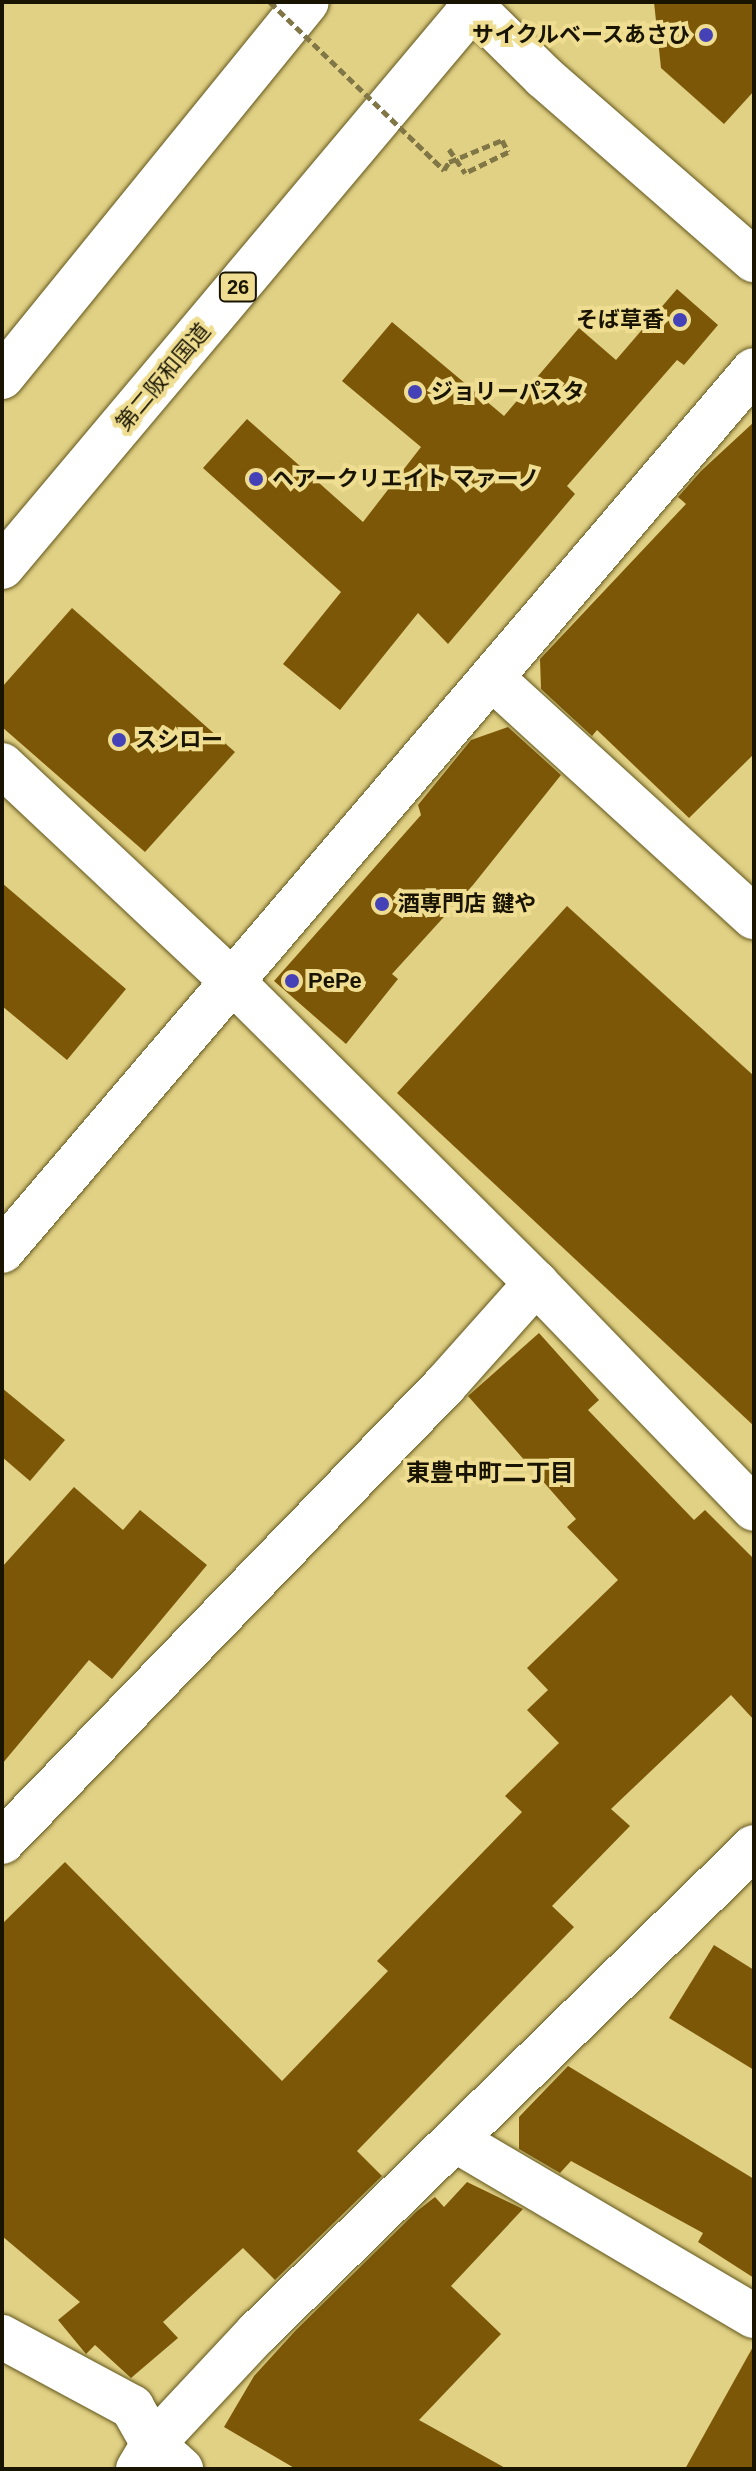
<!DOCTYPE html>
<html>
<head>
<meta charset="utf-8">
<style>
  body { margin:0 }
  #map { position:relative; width:756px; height:2471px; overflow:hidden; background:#e1d185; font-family:Arial,"Noto Sans JP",sans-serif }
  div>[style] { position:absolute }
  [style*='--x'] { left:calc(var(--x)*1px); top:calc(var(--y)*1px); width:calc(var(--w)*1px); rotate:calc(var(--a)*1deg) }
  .building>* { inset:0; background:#7d5708 }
  .path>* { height:5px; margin-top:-2.5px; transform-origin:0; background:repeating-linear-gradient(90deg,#817645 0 8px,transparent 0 12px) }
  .roads { filter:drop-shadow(0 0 2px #62561c) drop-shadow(0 0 2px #62561c) }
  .minor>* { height:44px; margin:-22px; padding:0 22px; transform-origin:22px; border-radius:22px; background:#fff }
  .tertiary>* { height:44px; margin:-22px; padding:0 22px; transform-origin:22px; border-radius:22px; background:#fff }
  .trunk>* { height:44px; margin:-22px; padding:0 22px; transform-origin:22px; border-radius:22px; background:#fff }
  .path-bridge>* { height:5px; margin-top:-2.5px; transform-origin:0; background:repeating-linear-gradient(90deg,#817645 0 8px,transparent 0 12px) }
  .dots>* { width:22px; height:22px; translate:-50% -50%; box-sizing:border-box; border:4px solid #efde92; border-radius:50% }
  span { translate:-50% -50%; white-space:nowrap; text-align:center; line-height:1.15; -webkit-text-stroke:8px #efde92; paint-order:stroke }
  .shield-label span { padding:2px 6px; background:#efde92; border:2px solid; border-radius:6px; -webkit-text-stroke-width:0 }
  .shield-label { font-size:20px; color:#191400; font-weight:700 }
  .poi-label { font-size:22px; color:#191400; font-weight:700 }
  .right { translate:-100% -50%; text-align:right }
  .left { translate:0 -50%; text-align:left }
  .street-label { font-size:22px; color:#191400 }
  .neighbourhood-label { font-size:24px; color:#191400; font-weight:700 }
  .frame { position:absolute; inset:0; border:4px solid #191400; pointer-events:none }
</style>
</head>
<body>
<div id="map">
  <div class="building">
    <div style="clip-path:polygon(654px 2px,754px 2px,754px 91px,724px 124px,661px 68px)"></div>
    <div style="clip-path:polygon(677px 289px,718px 325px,684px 365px,677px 360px,567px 486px,575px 494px,448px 644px,418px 613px,340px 710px,283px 664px,341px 592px,203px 468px,247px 419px,363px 522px,421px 447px,342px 381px,392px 322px,504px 416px,579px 328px,616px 360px)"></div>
    <div style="clip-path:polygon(754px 422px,754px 754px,689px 818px,597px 730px,592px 736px,541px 689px,540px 659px,686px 504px,678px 497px,701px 471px)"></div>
    <div style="clip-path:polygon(72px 608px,235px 752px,145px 852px,2px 727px,2px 687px)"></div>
    <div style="clip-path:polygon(508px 727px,561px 775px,473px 885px,392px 974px,398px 979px,346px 1044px,274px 981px,421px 815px,418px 805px,471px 740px)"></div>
    <div style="clip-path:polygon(2px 883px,126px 989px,67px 1060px,2px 1006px)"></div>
    <div style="clip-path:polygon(567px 906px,754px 1076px,754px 1426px,397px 1093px)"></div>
    <div style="clip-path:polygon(539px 1333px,599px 1400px,588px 1410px,694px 1520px,705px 1510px,754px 1559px,754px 1720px,731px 1695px,611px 1809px,630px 1826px,552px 1906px,574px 1927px,357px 2151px,382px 2176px,275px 2280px,243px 2248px,163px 2322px,178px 2338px,131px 2378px,95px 2345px,86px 2354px,58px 2320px,80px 2302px,2px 2236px,2px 1924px,65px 1862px,282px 2081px,388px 1971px,377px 1961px,522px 1812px,505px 1796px,559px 1743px,527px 1710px,548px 1690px,527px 1668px,618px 1580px,567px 1527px,576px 1519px,468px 1396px)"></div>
    <div style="clip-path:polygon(2px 1388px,65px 1440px,30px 1481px,2px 1457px)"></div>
    <div style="clip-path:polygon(74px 1487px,123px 1530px,140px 1510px,207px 1565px,112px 1679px,89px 1660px,2px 1764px,2px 1567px)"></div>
    <div style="clip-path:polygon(714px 1945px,754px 1970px,754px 2070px,669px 2018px)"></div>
    <div style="clip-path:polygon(568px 2066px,754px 2179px,754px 2278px,698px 2242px,703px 2233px,571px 2161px,560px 2173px,519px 2149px,519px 2117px)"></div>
    <div style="clip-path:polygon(467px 2182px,523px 2209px,451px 2286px,501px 2334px,419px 2420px,507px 2469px,296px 2469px,224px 2427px,254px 2376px,296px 2330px,417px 2211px,435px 2197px,444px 2207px)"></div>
    <div style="clip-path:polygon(754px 2345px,754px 2469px,685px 2469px)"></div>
  </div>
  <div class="path">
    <div style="--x:449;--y:149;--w:29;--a:56"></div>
  </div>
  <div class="roads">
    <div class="minor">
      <div style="--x:492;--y:678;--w:355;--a:42.4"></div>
      <div style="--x:2;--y:765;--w:316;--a:43.2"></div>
      <div style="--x:232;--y:981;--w:429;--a:44.8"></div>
      <div style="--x:536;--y:1283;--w:314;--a:46"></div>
      <div style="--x:2;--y:1251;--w:1158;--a:-49.52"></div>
      <div style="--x:2;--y:1842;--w:636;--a:-45.89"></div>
      <div style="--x:445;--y:1385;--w:137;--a:-48.3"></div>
      <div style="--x:455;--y:2140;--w:347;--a:30.5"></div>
      <div style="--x:2;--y:2337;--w:148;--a:28.3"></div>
      <div style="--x:132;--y:2407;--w:43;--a:60.4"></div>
      <div style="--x:153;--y:2444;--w:38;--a:42"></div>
      <div style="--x:138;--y:2469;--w:29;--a:-59"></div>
      <div style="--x:153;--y:2444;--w:152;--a:-46.9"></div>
      <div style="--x:257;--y:2333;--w:695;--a:-44.36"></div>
    </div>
    <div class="tertiary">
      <div style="--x:468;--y:2;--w:107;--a:44.6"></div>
      <div style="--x:544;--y:77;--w:279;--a:41.1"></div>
    </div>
    <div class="trunk">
      <div style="--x:2;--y:377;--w:483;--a:-50.9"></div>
      <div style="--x:2;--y:567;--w:738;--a:-49.95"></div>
    </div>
  </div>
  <div class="path-bridge">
    <div style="--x:270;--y:2;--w:242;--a:44"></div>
    <div style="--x:444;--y:170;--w:9;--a:-58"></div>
    <div style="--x:449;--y:162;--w:57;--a:-22.5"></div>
    <div style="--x:502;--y:140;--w:13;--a:63"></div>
    <div style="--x:508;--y:152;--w:48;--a:154"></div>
  </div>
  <div class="dots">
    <div style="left:706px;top:35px;background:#4542b8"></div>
    <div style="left:680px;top:320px;background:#4542b8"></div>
    <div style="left:415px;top:392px;background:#4542b8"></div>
    <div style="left:256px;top:479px;background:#4542b8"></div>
    <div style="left:119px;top:740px;background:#4542b8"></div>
    <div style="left:382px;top:904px;background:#4542b8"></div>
    <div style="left:292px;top:981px;background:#4542b8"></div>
  </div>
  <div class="shield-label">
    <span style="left:238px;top:287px">26</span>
  </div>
  <div class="poi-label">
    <span class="right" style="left:690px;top:35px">サイクルベースあさひ</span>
    <span class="right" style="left:664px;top:320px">そば草香</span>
    <span class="left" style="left:431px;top:392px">ジョリーパスタ</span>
    <span class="left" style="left:272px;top:479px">ヘアークリエイト マァーノ</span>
    <span class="left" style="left:135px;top:740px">スシロー</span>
    <span class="left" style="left:398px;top:904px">酒専門店 鍵や</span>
    <span class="left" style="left:308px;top:981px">PePe</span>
  </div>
  <div class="street-label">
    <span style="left:163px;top:377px;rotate:-50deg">第二阪和国道</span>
  </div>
  <div class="neighbourhood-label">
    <span style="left:490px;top:1473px">東豊中町二丁目</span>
  </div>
  <div class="frame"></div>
</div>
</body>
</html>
